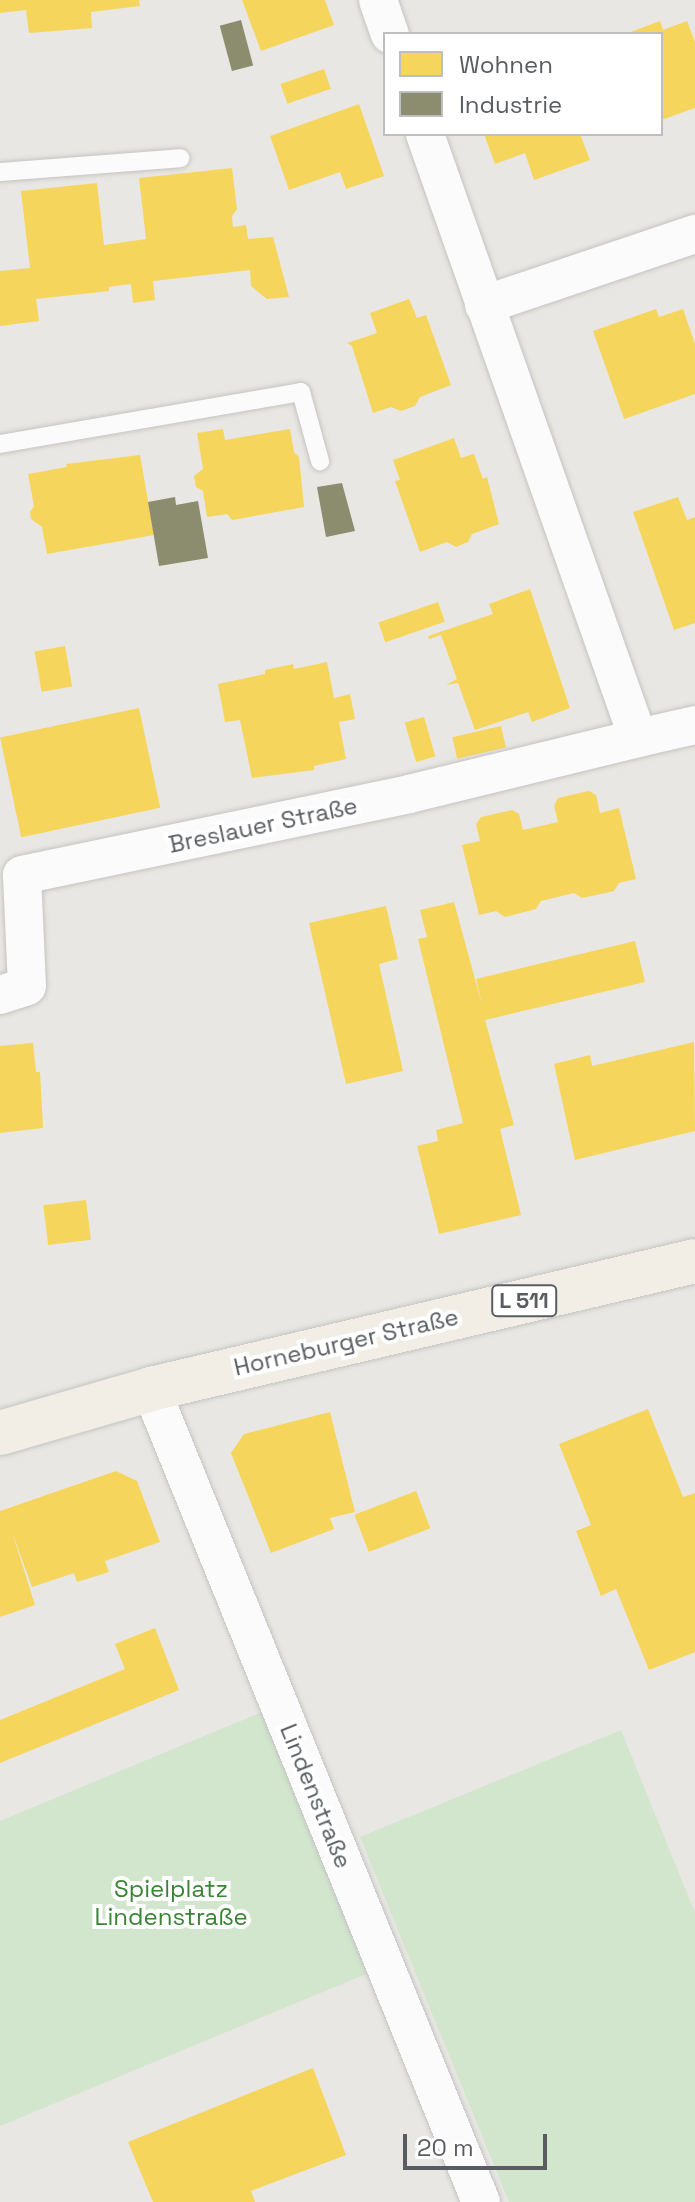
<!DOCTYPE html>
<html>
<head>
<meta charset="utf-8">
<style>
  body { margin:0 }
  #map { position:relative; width:695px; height:2202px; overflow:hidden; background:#e9e7e3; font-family:"Space Grotesk",sans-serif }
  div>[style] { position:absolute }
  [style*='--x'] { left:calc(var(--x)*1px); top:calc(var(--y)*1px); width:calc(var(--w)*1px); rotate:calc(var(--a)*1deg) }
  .green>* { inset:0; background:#d2e6cd }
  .homes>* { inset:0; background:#f6d55c; transform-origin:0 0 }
  .industry>* { inset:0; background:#8c8c6e; transform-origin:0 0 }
  .roads { filter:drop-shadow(0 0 2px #c4c4c3) drop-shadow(0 0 2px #c4c4c3) }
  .lane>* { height:18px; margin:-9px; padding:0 9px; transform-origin:9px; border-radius:9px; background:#fcfbfb }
  .street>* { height:38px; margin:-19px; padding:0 19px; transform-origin:19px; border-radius:19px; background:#fcfbfb }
  .primary>* { height:44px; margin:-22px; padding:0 22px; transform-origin:22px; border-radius:22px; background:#f2eee6 }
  span { translate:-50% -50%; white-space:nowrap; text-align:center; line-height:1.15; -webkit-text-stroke:8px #fff; paint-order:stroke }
  .shield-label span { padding:2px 6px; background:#fff; border:2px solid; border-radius:6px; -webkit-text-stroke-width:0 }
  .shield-label { font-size:22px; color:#595d61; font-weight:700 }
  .street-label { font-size:24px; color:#595d61 }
  .park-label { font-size:24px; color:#388534 }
  .legend { position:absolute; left:383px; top:32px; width:280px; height:104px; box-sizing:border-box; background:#fff; border:2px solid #bdbec0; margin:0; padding:10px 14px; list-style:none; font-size:24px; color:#595d61 }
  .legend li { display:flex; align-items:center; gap:16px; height:40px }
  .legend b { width:40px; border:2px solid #bdbec0 }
  .scale { position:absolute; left:403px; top:2134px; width:144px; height:36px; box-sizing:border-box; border:4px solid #595d61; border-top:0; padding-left:10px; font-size:24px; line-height:28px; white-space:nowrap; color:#595d61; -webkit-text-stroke:6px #fff; paint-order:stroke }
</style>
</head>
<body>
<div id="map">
  <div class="green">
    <div style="clip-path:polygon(267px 1710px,376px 1970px,0 2126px,0 1821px)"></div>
    <div style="clip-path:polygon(621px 1730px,695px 1913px,695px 2202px,509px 2202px,360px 1837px)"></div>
  </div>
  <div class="homes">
    <div style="clip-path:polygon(0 0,139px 0,140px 6px,91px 12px,92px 28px,29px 33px,26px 10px,0 13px)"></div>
    <div style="clip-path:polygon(242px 0,325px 0,334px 25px,261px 51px)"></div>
    <div style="clip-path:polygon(660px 21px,663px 30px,687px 21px,695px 42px,695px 108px,661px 120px,661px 34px,625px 34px)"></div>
    <div style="left:324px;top:69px;width:21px;height:46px;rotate:71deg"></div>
    <div style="clip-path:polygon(359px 104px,384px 176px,346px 189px,340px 172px,289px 190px,270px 136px)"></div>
    <div style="clip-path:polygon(484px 134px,580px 134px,590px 160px,534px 180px,525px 153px,495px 164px)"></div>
    <div style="clip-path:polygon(232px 168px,237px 209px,232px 216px,233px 227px,246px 225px,248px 239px,273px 237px,289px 297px,267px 299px,251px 286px,250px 270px,153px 281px,155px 300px,133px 303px,131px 284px,109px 287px,109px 291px,36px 299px,39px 321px,0 326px,0 271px,30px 268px,21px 191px,97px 183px,104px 245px,146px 239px,139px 178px)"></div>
    <div style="clip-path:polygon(409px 299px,417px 318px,426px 315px,451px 385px,420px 397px,415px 406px,401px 411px,391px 407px,373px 413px,352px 346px,347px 343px,377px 333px,370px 313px)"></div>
    <div style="clip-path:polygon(656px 309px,659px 317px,683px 309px,695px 344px,695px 394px,624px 419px,593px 331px)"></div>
    <div style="clip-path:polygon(223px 429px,225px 440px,290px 429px,294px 452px,299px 457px,304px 507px,232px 520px,227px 514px,207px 517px,203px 491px,196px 487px,194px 476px,203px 469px,197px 433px)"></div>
    <div style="clip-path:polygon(454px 438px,461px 458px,474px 454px,483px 479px,487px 477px,499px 524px,472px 534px,468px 542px,456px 547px,447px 542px,420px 552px,395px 481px,400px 480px,393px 460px)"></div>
    <div style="clip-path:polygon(140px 455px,154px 535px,47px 554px,42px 527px,31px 519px,30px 512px,34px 506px,28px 474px,67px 467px,66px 464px)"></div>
    <div style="clip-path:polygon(678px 497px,687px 520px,695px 517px,695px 623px,674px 630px,633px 512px)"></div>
    <div style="clip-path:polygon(530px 589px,570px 708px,532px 722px,528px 712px,475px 730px,458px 683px,446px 685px,457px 679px,441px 635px,429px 639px,428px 636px,493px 614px,489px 604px)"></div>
    <div style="left:438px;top:602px;width:21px;height:63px;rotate:71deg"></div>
    <div style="left:65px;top:646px;width:41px;height:31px;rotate:80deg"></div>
    <div style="clip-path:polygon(327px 662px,334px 698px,350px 694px,355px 719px,339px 722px,346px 759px,314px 766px,314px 770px,252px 778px,240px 720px,225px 722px,218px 684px,265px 674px,265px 670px,293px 664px,294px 669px)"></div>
    <div style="left:139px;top:708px;width:102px;height:142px;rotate:78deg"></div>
    <div style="left:424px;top:717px;width:41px;height:20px;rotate:74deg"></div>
    <div style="left:501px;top:726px;width:22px;height:50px;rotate:77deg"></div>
    <div style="clip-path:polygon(589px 791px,596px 795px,600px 813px,619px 808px,636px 879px,619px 883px,614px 891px,582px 898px,574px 893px,541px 901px,536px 909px,505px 917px,496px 911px,479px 915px,462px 845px,480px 841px,476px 824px,481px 817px,512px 810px,519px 814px,523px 830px,558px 822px,554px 806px,558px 798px)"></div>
    <div style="clip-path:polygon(454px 902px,482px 1005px,476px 979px,635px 941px,645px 982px,485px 1020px,514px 1125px,500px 1129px,521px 1215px,439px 1234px,417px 1146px,438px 1141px,436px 1130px,463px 1123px,418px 939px,427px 937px,420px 910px)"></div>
    <div style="clip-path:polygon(386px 906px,398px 959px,379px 964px,403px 1071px,346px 1084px,309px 923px)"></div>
    <div style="clip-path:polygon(694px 1042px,695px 1131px,575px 1160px,554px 1064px,590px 1055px,592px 1066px)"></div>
    <div style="clip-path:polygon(33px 1043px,36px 1072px,40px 1072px,43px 1128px,0 1133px,0 1046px)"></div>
    <div style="left:86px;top:1200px;width:40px;height:43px;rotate:83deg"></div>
    <div style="clip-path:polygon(648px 1409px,683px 1497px,695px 1493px,695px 1652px,649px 1670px,616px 1589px,601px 1596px,576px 1531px,591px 1525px,559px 1444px)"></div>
    <div style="clip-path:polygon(330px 1412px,355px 1512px,330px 1518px,334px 1529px,271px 1553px,231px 1453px,244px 1434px)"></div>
    <div style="clip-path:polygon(116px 1471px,137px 1481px,160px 1542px,105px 1561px,109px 1572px,77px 1582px,74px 1573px,32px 1587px,12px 1532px,35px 1605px,0 1617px,0 1511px)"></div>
    <div style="left:416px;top:1491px;width:40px;height:66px;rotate:69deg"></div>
    <div style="clip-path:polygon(155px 1628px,179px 1690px,0 1763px,0 1720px,125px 1669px,115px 1644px)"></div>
    <div style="clip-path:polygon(313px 2068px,346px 2155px,251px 2191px,255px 2202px,153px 2202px,128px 2142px)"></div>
  </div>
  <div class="industry">
    <div style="left:241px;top:20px;width:47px;height:22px;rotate:75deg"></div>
    <div style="clip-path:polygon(342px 483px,355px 531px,326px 537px,317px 487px)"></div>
    <div style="clip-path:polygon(175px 497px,176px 505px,198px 501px,208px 558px,159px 566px,148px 502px)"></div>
  </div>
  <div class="roads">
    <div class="lane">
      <div style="--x:0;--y:172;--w:181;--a:-4.4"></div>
      <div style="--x:0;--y:444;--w:305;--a:-9.8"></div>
      <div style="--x:301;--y:392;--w:72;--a:74.6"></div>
    </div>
    <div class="street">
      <div style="--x:378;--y:0;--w:36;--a:71"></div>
      <div style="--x:484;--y:305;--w:223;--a:-18.6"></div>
      <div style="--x:638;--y:738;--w:58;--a:-12.8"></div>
      <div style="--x:0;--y:995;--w:28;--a:-18"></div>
      <div style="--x:27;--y:986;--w:111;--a:-92.6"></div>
      <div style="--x:22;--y:875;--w:395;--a:-11.8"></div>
      <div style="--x:409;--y:794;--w:236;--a:-13.7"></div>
      <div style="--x:638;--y:738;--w:640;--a:-109.43"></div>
      <div style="--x:151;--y:1389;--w:877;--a:67.91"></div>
    </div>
    <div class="primary">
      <div style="--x:0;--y:1433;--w:157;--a:-16.2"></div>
      <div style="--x:151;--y:1389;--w:559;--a:-13.24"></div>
    </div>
  </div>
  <div class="shield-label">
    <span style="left:524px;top:1301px">L 511</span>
  </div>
  <div class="street-label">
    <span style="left:263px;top:825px;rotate:-12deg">Breslauer Straße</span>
    <span style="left:346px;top:1342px;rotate:-13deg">Horneburger Straße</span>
    <span style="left:316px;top:1796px;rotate:68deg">Lindenstraße</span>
  </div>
  <div class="park-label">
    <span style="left:171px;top:1903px">Spielplatz<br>Lindenstraße</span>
  </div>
  <ul class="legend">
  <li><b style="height:22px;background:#f6d55c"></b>Wohnen</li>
  <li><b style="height:22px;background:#8c8c6e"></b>Industrie</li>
  </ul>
  <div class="scale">20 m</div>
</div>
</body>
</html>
